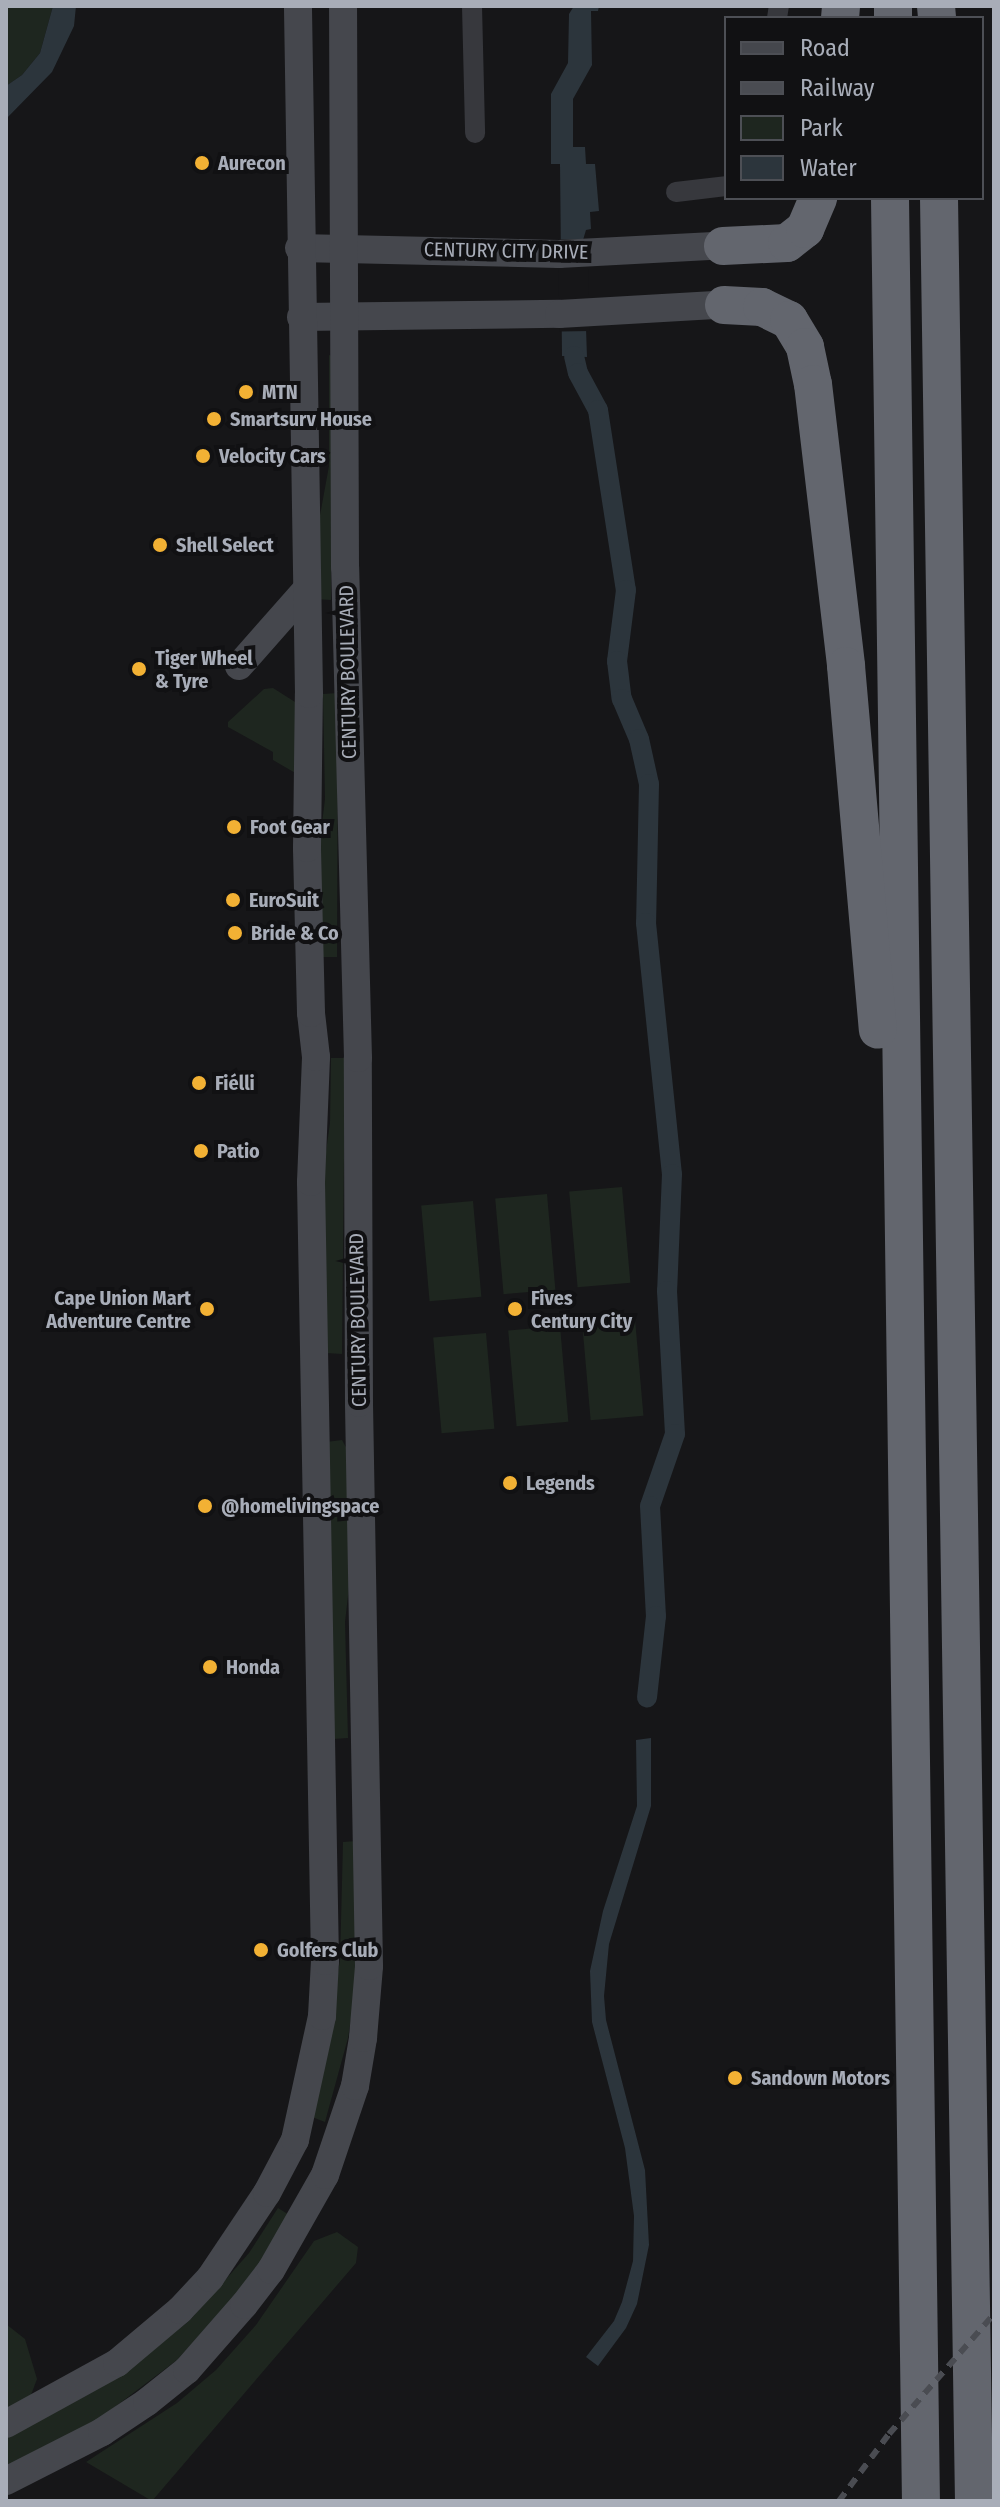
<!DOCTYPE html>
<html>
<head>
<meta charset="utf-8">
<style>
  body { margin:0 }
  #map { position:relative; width:1000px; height:2507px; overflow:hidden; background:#161618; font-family:"Fira Sans Condensed",sans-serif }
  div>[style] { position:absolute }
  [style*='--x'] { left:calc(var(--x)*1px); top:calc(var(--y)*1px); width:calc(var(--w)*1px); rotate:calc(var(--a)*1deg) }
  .green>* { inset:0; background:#1e261f; transform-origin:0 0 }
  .water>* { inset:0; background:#2c353c }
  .pier>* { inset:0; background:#161618; transform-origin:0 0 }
  .canal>* { height:20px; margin:-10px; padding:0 10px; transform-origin:10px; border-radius:10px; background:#2c353c }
  .minor>* { height:20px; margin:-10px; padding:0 10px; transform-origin:10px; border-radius:10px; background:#37383d }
  .secondary>* { height:28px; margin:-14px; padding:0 14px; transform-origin:14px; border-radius:14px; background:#45474d }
  .motorway>* { height:38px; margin:-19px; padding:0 19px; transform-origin:19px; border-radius:19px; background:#63666e }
  .rail>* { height:6px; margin-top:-3px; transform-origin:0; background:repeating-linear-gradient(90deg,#4a4c52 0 10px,transparent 0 18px) }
  .dots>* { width:22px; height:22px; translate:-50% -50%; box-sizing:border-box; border:4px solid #111113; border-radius:50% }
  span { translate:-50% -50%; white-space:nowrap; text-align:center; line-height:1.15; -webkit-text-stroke:8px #111113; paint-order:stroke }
  .poi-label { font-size:20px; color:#a8adb8; font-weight:700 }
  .left { translate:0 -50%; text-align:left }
  .right { translate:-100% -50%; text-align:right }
  .street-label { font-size:20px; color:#a8adb8 }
  .frame { position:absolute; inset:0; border:8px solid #a8adb8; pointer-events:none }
  .legend { position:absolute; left:724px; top:16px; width:260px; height:184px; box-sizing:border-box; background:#111113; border:2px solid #4d4f55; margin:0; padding:10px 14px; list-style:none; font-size:24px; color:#a8adb8 }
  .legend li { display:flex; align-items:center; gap:16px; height:40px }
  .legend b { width:40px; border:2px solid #4d4f55 }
</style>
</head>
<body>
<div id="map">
  <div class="green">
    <div style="clip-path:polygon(6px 6px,53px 6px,40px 53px,22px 75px,6px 86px)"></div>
    <div style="clip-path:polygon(329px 355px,336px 357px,337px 468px,331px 524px,331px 600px,315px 599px,313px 554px,329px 466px)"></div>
    <div style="clip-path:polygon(273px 688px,295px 702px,297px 774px,273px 760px,273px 752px,228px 727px,228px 722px,264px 689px)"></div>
    <div style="clip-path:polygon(338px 693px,337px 957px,321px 957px,317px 864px,325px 799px,323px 694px)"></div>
    <div style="clip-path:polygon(331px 1058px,345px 1058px,342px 1354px,326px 1353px,322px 1180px,330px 1123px)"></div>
    <div style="left:622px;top:1187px;width:96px;height:53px;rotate:85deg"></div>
    <div style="left:547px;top:1194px;width:96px;height:52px;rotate:85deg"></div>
    <div style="left:473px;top:1201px;width:96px;height:52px;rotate:85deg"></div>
    <div style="left:635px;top:1319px;width:97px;height:53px;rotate:85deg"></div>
    <div style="left:560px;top:1326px;width:96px;height:52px;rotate:85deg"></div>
    <div style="left:486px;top:1333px;width:96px;height:53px;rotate:85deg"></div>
    <div style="clip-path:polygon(342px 1440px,348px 1451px,355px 1535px,345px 1622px,348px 1738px,333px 1739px,326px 1442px)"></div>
    <div style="clip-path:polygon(356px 1841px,359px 1967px,348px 2038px,325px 2122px,312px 2117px,340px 1961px,343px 1842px)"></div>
    <div style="clip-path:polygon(278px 2208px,291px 2216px,264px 2264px,177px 2360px,91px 2425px,6px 2466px,6px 2436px,140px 2361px,190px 2320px,249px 2253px)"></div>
    <div style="clip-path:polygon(337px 2232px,358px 2247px,356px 2263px,152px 2501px,86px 2462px,177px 2403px,216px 2370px,256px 2325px,314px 2241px)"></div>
    <div style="clip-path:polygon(6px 2324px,25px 2339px,37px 2379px,31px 2395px,6px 2413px)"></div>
  </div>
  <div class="water">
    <div style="clip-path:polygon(53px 6px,76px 6px,74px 26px,52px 72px,6px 119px,6px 86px,22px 75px,40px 53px)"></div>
    <div style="clip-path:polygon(574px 6px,599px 6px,598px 11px,591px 11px,592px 65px,573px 99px,573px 147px,585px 147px,586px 164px,595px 164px,599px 211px,590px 212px,591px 229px,586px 230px,583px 240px,587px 357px,562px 356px,560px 164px,551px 164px,551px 94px,568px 63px,569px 14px)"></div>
    <div style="clip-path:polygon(651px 1738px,651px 1806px,609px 1944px,604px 1996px,606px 2020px,645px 2170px,649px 2245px,637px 2304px,626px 2328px,598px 2366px,586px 2357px,614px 2321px,622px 2302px,633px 2261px,634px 2216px,625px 2148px,592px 2022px,590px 1971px,603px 1911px,637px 1806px,636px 1740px)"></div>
  </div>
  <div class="pier">
    <div style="left:588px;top:239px;width:92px;height:30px;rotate:89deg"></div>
  </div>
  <div class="canal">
    <div style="--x:574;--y:356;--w:17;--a:77"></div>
    <div style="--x:578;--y:373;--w:42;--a:61.6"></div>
    <div style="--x:598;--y:410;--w:182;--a:81.2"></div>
    <div style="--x:626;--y:590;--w:72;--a:97.2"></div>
    <div style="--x:617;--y:661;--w:38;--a:83"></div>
    <div style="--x:622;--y:699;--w:43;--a:67"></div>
    <div style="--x:639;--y:739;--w:46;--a:77.5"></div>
    <div style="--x:649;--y:784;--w:139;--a:91.2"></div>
    <div style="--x:646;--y:923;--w:252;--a:84.1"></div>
    <div style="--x:672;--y:1174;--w:117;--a:92.4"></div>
    <div style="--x:667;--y:1291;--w:143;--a:86.8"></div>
    <div style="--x:675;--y:1434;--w:76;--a:109.1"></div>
    <div style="--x:650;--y:1506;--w:110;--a:86.9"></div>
    <div style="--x:656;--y:1616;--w:82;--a:96.3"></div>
  </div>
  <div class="minor">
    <div style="--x:472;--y:6;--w:127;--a:88.6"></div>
    <div style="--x:777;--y:18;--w:12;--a:-81"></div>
    <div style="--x:676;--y:192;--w:50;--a:-6.8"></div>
  </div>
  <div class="secondary">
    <div style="--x:299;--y:248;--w:260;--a:1.3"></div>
    <div style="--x:559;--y:254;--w:155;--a:-3"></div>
    <div style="--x:301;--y:317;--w:258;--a:-0.7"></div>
    <div style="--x:559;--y:314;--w:156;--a:-3.3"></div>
    <div style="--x:239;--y:666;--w:101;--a:-48.6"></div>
    <div style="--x:6;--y:2424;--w:127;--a:-28.8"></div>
    <div style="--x:117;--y:2363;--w:82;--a:-40.1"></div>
    <div style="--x:180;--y:2310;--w:44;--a:-46.8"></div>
    <div style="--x:210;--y:2278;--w:102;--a:-56.2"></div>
    <div style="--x:267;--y:2193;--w:60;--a:-62.2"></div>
    <div style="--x:295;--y:2140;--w:127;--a:-77.7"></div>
    <div style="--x:322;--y:2016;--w:55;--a:-86.9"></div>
    <div style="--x:325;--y:1961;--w:779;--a:-91.03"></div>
    <div style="--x:311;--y:1182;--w:125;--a:-87.7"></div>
    <div style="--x:316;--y:1057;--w:44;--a:-96.5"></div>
    <div style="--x:311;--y:1013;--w:165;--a:-91.4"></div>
    <div style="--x:307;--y:848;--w:154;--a:-89.3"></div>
    <div style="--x:309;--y:694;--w:688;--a:-90.92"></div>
    <div style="--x:6;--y:2481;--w:108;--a:-27"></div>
    <div style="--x:102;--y:2432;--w:54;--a:-33.7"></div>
    <div style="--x:147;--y:2402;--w:51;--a:-38.7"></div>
    <div style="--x:187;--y:2370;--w:86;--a:-48.8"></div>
    <div style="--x:244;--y:2305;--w:44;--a:-52.4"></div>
    <div style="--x:271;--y:2270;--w:109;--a:-60.4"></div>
    <div style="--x:325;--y:2175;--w:94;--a:-71.4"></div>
    <div style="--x:355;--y:2086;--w:49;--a:-80.5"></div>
    <div style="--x:363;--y:2038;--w:72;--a:-85.2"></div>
    <div style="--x:369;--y:1966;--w:563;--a:-91.02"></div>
    <div style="--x:359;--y:1403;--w:345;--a:-90.2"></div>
    <div style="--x:358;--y:1058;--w:491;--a:-91.5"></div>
    <div style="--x:345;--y:567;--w:561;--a:-90.2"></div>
  </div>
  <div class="motorway">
    <div style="--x:936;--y:6;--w:12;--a:85"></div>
    <div style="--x:840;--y:18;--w:12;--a:-85"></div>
    <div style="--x:893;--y:18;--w:12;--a:-90"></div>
    <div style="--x:890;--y:198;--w:2303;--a:89.23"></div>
    <div style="--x:939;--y:198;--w:2303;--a:89.13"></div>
    <div style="--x:723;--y:246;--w:64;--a:-2.7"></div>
    <div style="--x:787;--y:243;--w:23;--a:-38"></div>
    <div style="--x:805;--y:229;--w:34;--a:-67"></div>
    <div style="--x:724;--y:305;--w:38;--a:3"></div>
    <div style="--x:762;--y:307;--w:30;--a:26"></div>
    <div style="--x:789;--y:320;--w:31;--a:59"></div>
    <div style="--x:805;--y:347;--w:38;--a:78"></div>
    <div style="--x:813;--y:384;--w:284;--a:83.3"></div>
    <div style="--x:846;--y:666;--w:365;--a:85"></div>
  </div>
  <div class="rail">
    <div style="--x:839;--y:2501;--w:84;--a:-53.3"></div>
    <div style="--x:889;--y:2434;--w:159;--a:-48.8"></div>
  </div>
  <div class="dots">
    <div style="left:202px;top:163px;background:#f2b134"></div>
    <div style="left:246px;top:392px;background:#f2b134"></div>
    <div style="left:214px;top:419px;background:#f2b134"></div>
    <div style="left:203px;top:456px;background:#f2b134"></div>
    <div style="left:160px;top:545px;background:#f2b134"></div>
    <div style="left:139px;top:669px;background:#f2b134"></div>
    <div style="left:234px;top:827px;background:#f2b134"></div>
    <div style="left:233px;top:900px;background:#f2b134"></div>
    <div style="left:235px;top:933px;background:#f2b134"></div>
    <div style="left:199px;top:1083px;background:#f2b134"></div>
    <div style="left:201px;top:1151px;background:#f2b134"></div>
    <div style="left:207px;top:1309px;background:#f2b134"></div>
    <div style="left:515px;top:1309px;background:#f2b134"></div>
    <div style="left:510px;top:1483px;background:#f2b134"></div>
    <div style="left:205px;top:1506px;background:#f2b134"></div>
    <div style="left:210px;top:1667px;background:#f2b134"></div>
    <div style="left:261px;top:1950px;background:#f2b134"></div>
    <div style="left:735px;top:2078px;background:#f2b134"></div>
  </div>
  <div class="poi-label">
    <span class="left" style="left:218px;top:163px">Aurecon</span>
    <span class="left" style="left:262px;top:392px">MTN</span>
    <span class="left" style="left:230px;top:419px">Smartsurv House</span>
    <span class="left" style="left:219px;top:456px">Velocity Cars</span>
    <span class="left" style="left:176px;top:545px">Shell Select</span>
    <span class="left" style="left:155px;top:670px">Tiger Wheel<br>&amp; Tyre</span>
    <span class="left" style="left:250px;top:827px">Foot Gear</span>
    <span class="left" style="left:249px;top:900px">EuroSuit</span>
    <span class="left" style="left:251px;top:933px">Bride &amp; Co</span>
    <span class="left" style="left:215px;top:1083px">Fiélli</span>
    <span class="left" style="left:217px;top:1151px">Patio</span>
    <span class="right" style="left:191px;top:1310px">Cape Union Mart<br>Adventure Centre</span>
    <span class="left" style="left:531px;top:1310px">Fives<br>Century City</span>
    <span class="left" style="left:526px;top:1483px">Legends</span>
    <span class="left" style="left:221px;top:1506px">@homelivingspace</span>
    <span class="left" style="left:226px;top:1667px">Honda</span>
    <span class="left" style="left:277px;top:1950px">Golfers Club</span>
    <span class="left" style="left:751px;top:2078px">Sandown Motors</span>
  </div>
  <div class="street-label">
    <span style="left:506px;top:251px;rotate:1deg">CENTURY CITY DRIVE</span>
    <span style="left:348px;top:672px;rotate:-91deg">CENTURY BOULEVARD</span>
    <span style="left:358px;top:1320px;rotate:-91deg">CENTURY BOULEVARD</span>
  </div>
  <div class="frame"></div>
  <ul class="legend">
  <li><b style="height:10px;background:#45474d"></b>Road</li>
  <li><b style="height:10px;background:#4a4c52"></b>Railway</li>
  <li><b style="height:22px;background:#1e261f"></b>Park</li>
  <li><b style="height:22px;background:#2c353c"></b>Water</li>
  </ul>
</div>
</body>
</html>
